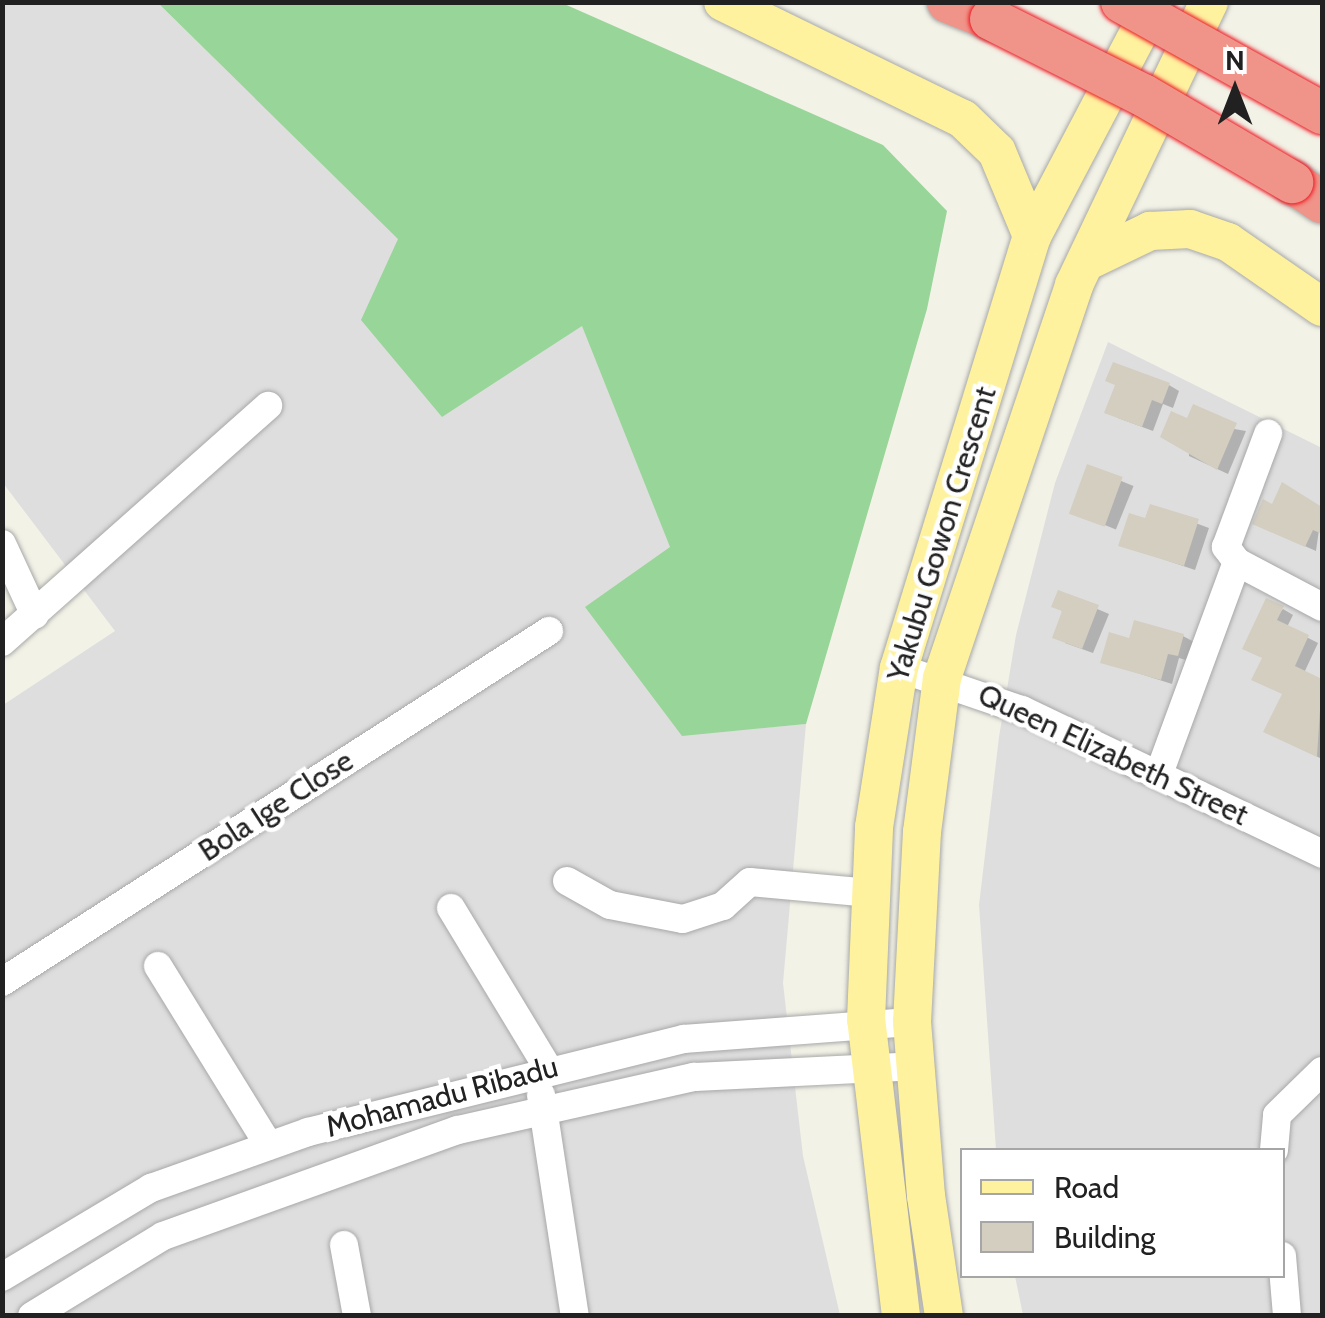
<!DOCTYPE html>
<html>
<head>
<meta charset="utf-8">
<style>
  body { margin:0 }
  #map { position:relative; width:1325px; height:1318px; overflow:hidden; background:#f2f2e7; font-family:Cabin,sans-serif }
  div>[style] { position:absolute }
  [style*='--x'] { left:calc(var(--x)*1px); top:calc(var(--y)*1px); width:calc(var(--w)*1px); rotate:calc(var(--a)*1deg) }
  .residential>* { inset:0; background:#dfdede }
  .forest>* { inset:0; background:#98d598 }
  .shadow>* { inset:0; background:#0003; transform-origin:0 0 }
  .building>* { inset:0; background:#d3cec0; transform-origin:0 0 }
  .roads { filter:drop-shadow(0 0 2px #a8a8a8) drop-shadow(0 0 2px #a8a8a8) }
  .minor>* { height:28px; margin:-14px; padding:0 14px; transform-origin:14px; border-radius:14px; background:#fff }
  .major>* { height:38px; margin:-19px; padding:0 19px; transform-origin:19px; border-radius:19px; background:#fff29f }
  .highway>* { height:42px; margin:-21px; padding:0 21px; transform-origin:21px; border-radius:21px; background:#f09489 }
  .bridges { filter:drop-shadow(0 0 2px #ec1822) drop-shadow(0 0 2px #ec1822) }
  .highway-bridge>* { height:42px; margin:-21px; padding:0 21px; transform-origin:21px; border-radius:21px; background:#f09489 }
  span { translate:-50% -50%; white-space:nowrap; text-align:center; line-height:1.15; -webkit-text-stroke:9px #fff; paint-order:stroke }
  .street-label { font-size:30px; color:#212121 }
  .frame { position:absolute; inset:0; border:5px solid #212121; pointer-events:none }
  .legend { position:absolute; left:960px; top:1148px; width:325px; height:130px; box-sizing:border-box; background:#fff; border:2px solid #a6a6a6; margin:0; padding:12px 18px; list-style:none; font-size:30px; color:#212121 }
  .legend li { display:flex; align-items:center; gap:20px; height:50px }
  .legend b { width:50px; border:2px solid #a6a6a6 }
  .north { position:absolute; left:1185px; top:40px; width:100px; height:100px; -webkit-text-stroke:8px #fff; paint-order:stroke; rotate:0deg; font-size:28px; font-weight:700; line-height:40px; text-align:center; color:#212121 }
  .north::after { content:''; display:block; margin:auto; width:35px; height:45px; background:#212121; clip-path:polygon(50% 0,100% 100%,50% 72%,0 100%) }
</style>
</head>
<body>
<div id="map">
  <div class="residential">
    <div style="clip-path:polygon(3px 3px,158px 3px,399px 239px,582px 325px,671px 548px,586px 607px,682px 735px,806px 724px,783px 983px,803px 1156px,840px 1315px,3px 1315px,3px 705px,115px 631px,3px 483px)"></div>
    <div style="clip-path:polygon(1108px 342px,1322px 448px,1322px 1315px,1023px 1315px,1015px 1276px,1282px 1276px,1282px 1150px,996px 1150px,979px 905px,999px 737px,1016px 635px,1055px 483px)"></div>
  </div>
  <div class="forest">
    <div style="clip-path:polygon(158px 3px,562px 3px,883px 145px,947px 211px,927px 309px,806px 724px,682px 736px,585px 607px,670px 547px,582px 326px,442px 417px,361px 320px,398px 239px)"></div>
  </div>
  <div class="shadow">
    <div style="clip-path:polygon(1169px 385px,1179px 391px,1173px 408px,1163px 404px,1153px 431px,1118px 418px)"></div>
    <div style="clip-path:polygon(1188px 421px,1246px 431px,1228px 474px,1189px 456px)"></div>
    <div style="left:1089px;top:468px;width:48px;height:47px;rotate:22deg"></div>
    <div style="clip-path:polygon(1283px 486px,1322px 508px,1316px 551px,1266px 529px)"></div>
    <div style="clip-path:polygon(1152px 507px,1209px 528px,1195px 570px,1121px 545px,1147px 521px)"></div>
    <div style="clip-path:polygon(1060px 593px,1109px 614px,1093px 653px,1065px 643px)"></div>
    <div style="clip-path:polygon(1283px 609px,1293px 615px,1287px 627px,1318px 643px,1304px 673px,1322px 681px,1322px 759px,1283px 740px,1284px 694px,1264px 658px,1245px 648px)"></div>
    <div style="clip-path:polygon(1183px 636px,1194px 642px,1189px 661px,1179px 658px,1172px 684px,1103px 662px,1130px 641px)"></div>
  </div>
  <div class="building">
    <div style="clip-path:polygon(1113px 362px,1170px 383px,1162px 404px,1152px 400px,1142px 427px,1104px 413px,1115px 385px,1105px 381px)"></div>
    <div style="clip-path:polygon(1193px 404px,1237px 423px,1217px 470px,1160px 437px,1171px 411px,1187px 418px)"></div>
    <div style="left:1087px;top:464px;width:38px;height:53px;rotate:20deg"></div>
    <div style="clip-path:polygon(1282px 482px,1322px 507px,1322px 534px,1313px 530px,1305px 547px,1252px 524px,1263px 499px,1272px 504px)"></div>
    <div style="clip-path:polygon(1150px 504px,1199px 519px,1184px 566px,1118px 546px,1129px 513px,1145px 518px)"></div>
    <div style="clip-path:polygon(1058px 590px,1099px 605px,1082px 649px,1052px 638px,1062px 611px,1051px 607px)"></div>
    <div style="clip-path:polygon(1266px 598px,1284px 606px,1277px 620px,1309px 635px,1295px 666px,1322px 679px,1317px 757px,1263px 732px,1282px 694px,1251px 680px,1262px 658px,1242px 649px)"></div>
    <div style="clip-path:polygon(1134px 620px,1184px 634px,1178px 656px,1168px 654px,1161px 680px,1100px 663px,1109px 632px,1129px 638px)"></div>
  </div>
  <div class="roads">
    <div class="minor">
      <div style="--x:2;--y:544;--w:78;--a:65.1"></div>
      <div style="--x:1237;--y:562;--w:96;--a:27.9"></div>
      <div style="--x:2;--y:642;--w:356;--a:-41.6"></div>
      <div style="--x:899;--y:668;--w:130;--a:18.9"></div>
      <div style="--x:1022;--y:710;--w:333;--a:25.6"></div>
      <div style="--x:1160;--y:771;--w:223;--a:-69.8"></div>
      <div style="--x:1237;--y:562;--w:19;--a:-126"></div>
      <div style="--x:1226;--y:547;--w:121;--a:-69.6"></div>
      <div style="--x:567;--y:881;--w:49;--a:29.2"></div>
      <div style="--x:610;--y:905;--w:74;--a:10.9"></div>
      <div style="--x:683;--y:919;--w:42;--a:-18"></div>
      <div style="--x:723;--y:906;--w:36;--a:-42"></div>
      <div style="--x:750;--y:882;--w:121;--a:5.2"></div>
      <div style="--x:451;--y:908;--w:187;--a:58.8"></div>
      <div style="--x:158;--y:966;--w:211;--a:58.3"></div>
      <div style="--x:2;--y:982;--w:650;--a:-32.69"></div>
      <div style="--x:541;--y:1095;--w:224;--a:81.3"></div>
      <div style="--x:1274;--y:1150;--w:35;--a:-85"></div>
      <div style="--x:1277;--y:1115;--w:63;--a:-44.4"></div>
      <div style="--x:344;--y:1245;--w:72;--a:79.6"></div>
      <div style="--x:1282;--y:1256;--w:60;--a:85.2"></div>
      <div style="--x:2;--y:1277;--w:174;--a:-30.9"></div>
      <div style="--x:151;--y:1188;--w:167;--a:-19.6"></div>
      <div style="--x:308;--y:1132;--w:387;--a:-13.9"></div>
      <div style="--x:684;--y:1039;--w:229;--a:-4.3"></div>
      <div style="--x:32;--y:1316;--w:153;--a:-31.4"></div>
      <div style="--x:163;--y:1236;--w:313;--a:-19.8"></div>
      <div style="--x:458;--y:1130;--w:242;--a:-12.7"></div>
      <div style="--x:694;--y:1077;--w:221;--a:-2.8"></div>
    </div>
    <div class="major">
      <div style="--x:723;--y:2;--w:267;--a:26"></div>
      <div style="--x:963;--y:119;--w:47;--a:44.1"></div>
      <div style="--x:997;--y:152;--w:91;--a:67.4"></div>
      <div style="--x:1090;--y:260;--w:67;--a:-25.8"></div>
      <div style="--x:1150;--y:231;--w:40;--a:-2.9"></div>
      <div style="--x:1190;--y:229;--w:40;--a:18.9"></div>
      <div style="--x:1228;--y:242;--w:114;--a:34.7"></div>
      <div style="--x:901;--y:1316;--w:298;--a:-96.7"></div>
      <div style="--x:866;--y:1020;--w:193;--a:-87.6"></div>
      <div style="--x:874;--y:827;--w:161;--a:-81.1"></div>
      <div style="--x:899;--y:668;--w:452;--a:-72.9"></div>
      <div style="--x:1032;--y:236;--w:264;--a:-62.3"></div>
      <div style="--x:944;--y:1316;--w:121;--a:-98.5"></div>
      <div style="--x:926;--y:1196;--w:175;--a:-94.6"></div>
      <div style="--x:912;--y:1022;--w:190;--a:-87"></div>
      <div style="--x:922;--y:832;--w:155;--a:-82.6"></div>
      <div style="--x:942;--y:678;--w:415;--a:-71.4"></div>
      <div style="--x:1074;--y:285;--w:314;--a:-64.5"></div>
    </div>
    <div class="highway">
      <div style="--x:948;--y:2;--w:46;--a:21.6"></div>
      <div style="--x:1292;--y:182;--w:36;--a:34"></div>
    </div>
  </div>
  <div class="bridges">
    <div class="highway-bridge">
      <div style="--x:1122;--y:2;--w:229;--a:29"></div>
      <div style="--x:991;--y:19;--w:170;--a:26.6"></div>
      <div style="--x:1143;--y:95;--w:173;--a:30.3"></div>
    </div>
  </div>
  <div class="street-label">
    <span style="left:942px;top:534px;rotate:-73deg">Yakubu Gowon Crescent</span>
    <span style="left:1113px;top:755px;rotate:25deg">Queen Elizabeth Street</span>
    <span style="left:276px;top:806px;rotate:-33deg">Bola Ige Close</span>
    <span style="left:442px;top:1097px;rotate:-15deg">Mohamadu Ribadu</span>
  </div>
  <div class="frame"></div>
  <ul class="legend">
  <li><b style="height:12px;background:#fff29f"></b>Road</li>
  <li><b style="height:28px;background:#d3cec0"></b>Building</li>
  </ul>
  <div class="north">N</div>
</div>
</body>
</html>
